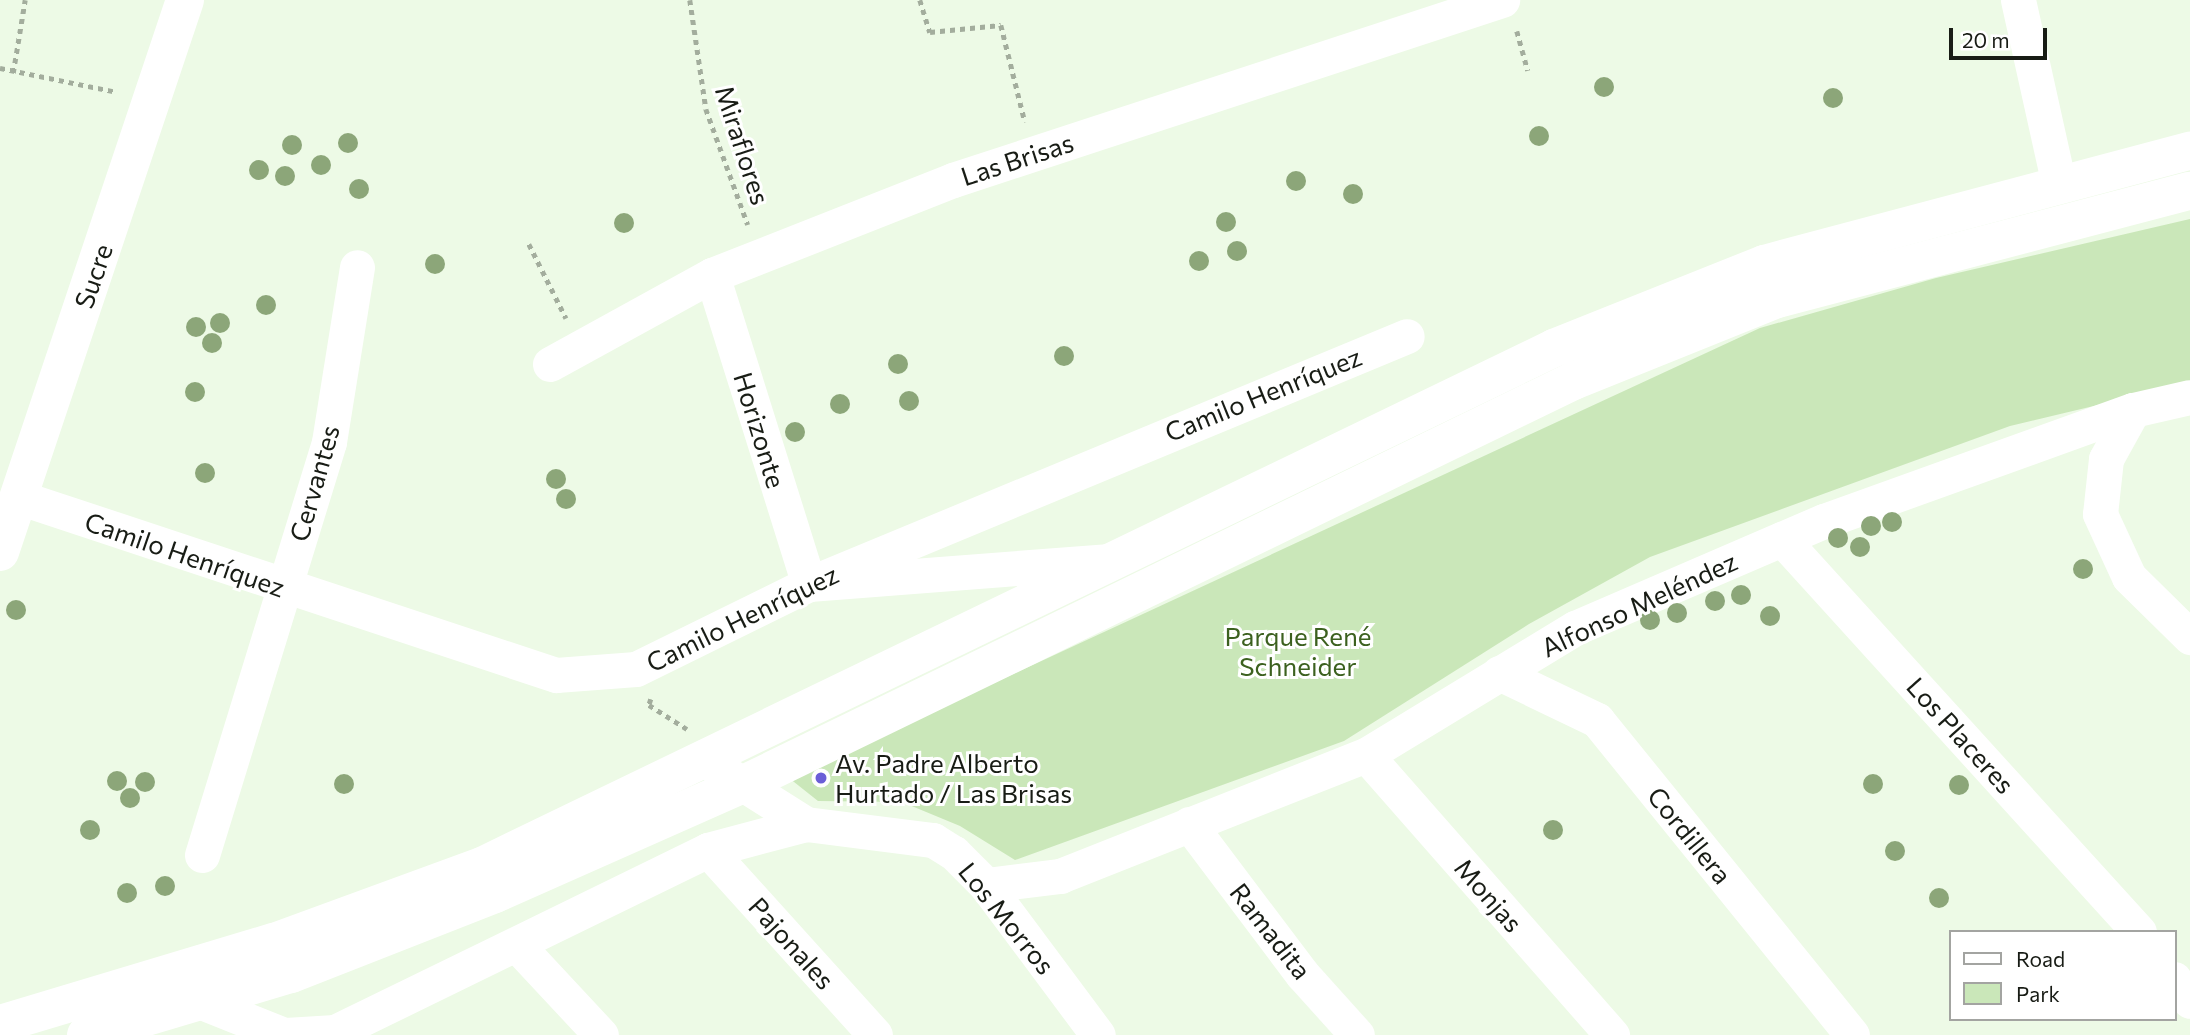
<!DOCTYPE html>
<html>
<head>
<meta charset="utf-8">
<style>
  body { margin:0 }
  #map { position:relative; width:2190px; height:1035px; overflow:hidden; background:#edfae6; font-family:Commissioner,sans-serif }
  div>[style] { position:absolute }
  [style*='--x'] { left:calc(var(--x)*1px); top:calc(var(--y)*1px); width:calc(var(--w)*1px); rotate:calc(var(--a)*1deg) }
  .green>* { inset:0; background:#cae7b9 }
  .path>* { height:4.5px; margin-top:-2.25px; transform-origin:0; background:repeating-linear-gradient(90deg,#a3ad9d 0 5px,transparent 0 10px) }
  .minor>* { height:35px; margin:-17.5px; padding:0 17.5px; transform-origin:17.5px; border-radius:17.5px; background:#fff }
  .tertiary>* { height:38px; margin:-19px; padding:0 19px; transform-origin:19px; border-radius:19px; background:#fff }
  .secondary>* { height:38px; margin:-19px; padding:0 19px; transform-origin:19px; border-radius:19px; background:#fff }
  .trees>* { width:20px; height:20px; margin:-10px; border-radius:50%; background:#8ca679 }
  .dots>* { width:19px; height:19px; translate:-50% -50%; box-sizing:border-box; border:4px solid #fff; border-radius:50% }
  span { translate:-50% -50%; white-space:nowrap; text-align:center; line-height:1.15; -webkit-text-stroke:6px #fff; paint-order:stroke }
  .street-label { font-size:26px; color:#181c15 }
  .park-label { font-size:26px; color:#3c611f }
  .poi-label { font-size:26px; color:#181c15 }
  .left { translate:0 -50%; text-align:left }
  .legend { position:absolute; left:1949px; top:930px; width:228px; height:91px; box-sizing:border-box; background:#fff; border:2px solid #a3a4a1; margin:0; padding:9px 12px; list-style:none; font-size:21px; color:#181c15 }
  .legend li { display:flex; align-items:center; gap:14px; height:35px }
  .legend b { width:35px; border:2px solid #a3a4a1 }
  .scale { position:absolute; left:1949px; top:28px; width:98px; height:32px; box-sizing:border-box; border:4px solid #181c15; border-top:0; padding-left:9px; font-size:21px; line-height:24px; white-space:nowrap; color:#181c15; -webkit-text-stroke:5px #fff; paint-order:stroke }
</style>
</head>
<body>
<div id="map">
  <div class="green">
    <div style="clip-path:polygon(2190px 219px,2190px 383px,2010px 426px,1650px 557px,1529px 624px,1344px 741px,1015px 860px,960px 826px,902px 802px,818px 801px,789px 778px,1760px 328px,1936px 278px)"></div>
  </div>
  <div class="path">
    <div style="--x:690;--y:0;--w:110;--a:81.6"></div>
    <div style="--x:706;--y:109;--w:123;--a:70.1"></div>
    <div style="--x:920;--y:0;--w:34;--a:73"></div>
    <div style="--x:930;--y:32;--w:71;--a:-5.6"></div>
    <div style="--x:1001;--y:25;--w:100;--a:76.1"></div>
    <div style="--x:1517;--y:31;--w:41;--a:74.6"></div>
    <div style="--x:0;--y:68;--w:119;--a:11.6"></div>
    <div style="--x:13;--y:73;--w:74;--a:-80.7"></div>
    <div style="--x:529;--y:244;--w:83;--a:63.4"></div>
    <div style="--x:651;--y:699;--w:6;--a:108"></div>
    <div style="--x:649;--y:705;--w:45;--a:32.3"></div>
  </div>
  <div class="minor">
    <div style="--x:2018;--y:0;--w:189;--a:77.5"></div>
    <div style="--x:712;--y:275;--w:324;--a:72.6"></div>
    <div style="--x:809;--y:584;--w:302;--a:-4.4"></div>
    <div style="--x:550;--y:364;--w:185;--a:-28.8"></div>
    <div style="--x:712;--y:275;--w:259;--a:-21.5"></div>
    <div style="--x:953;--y:180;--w:578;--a:-18.15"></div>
    <div style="--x:2133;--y:410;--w:56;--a:118.9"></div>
    <div style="--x:2106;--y:459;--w:55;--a:96.2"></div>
    <div style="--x:2100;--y:514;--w:69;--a:65.3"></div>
    <div style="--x:2129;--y:577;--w:86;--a:44.5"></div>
    <div style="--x:18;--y:497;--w:567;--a:18.31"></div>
    <div style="--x:556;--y:675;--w:80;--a:-4.3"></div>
    <div style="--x:636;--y:669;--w:193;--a:-26.2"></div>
    <div style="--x:809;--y:584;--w:647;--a:-22.52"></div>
    <div style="--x:1782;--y:539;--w:531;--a:47.75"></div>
    <div style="--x:1499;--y:673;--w:109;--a:25.6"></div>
    <div style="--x:1597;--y:720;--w:405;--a:51"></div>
    <div style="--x:1366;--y:755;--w:373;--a:48.7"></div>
    <div style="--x:705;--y:760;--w:120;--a:32.4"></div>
    <div style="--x:806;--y:824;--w:128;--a:7.2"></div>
    <div style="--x:933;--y:840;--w:25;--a:32"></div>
    <div style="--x:954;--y:853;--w:45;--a:45"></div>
    <div style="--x:986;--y:885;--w:187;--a:53.3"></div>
    <div style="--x:1189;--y:824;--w:188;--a:53"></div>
    <div style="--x:1302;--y:974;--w:82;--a:48"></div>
    <div style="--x:708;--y:850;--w:249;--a:47.9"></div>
    <div style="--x:202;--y:855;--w:432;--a:-72.9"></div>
    <div style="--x:329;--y:442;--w:177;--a:-80.9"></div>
    <div style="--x:986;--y:885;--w:75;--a:-6.9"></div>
    <div style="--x:1060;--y:876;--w:329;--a:-21.6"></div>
    <div style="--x:1366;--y:755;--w:245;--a:-31.3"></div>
    <div style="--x:1575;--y:628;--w:271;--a:-23.3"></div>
    <div style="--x:1824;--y:521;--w:328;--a:-19.8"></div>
    <div style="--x:2133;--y:410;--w:58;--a:-12.8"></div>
    <div style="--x:517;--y:945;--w:123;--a:47"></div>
    <div style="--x:2174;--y:979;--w:27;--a:54"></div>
    <div style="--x:199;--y:1001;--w:92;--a:21.8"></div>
    <div style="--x:285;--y:1035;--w:50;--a:-3.4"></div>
    <div style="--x:335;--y:1032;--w:415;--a:-26"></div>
    <div style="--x:708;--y:850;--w:101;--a:-14.9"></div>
  </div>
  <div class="tertiary">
    <div style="--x:0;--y:552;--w:582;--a:-71.47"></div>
  </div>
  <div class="secondary">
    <div style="--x:0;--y:1024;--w:286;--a:-16.7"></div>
    <div style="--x:274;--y:942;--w:221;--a:-20.1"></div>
    <div style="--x:482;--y:866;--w:1191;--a:-25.79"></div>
    <div style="--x:1554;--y:348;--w:226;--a:-21.8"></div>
    <div style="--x:1764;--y:264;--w:441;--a:-14.9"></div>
    <div style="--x:86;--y:1035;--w:214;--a:-16.6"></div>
    <div style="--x:291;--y:974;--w:219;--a:-21.4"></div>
    <div style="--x:495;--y:894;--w:274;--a:-23.9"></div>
    <div style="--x:746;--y:783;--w:920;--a:-25.92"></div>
    <div style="--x:1573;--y:381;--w:220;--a:-21.9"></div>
    <div style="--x:1777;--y:299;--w:427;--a:-14.7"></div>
  </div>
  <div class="trees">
    <div style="left:1604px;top:87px"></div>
    <div style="left:1833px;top:98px"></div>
    <div style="left:1539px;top:136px"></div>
    <div style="left:348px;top:143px"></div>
    <div style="left:292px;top:145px"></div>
    <div style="left:321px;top:165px"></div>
    <div style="left:259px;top:170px"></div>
    <div style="left:285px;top:176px"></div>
    <div style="left:1296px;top:181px"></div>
    <div style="left:359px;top:189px"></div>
    <div style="left:1353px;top:194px"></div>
    <div style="left:1226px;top:222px"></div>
    <div style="left:624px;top:223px"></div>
    <div style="left:1237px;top:251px"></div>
    <div style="left:1199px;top:261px"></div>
    <div style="left:435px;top:264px"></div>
    <div style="left:266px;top:305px"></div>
    <div style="left:220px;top:323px"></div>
    <div style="left:196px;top:327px"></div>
    <div style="left:212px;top:343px"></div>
    <div style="left:1064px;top:356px"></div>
    <div style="left:898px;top:364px"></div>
    <div style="left:195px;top:392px"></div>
    <div style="left:909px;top:401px"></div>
    <div style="left:840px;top:404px"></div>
    <div style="left:795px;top:432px"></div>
    <div style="left:205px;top:473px"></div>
    <div style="left:556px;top:479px"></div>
    <div style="left:566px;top:499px"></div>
    <div style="left:1892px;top:522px"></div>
    <div style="left:1871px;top:526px"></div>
    <div style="left:1838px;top:538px"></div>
    <div style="left:1860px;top:547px"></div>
    <div style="left:2083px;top:569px"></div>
    <div style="left:1741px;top:595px"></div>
    <div style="left:1715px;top:601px"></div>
    <div style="left:16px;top:610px"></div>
    <div style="left:1677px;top:613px"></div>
    <div style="left:1770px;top:616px"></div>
    <div style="left:1650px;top:620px"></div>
    <div style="left:117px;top:781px"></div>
    <div style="left:145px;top:782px"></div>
    <div style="left:344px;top:784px"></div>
    <div style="left:1873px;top:784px"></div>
    <div style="left:1959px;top:785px"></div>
    <div style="left:130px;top:798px"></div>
    <div style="left:90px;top:830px"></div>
    <div style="left:1553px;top:830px"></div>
    <div style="left:1895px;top:851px"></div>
    <div style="left:165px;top:886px"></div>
    <div style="left:127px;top:893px"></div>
    <div style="left:1939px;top:898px"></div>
  </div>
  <div class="dots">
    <div style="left:821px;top:778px;background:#6b5ed7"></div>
  </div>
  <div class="street-label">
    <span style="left:743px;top:145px;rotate:72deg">Miraflores</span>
    <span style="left:1017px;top:159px;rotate:-18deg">Las Brisas</span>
    <span style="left:93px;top:276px;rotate:-71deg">Sucre</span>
    <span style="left:1263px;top:394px;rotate:-22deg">Camilo Henríquez</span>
    <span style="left:760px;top:430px;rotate:73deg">Horizonte</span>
    <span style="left:314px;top:483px;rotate:-74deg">Cervantes</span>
    <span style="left:185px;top:554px;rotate:19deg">Camilo Henríquez</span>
    <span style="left:1639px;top:604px;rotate:-25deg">Alfonso Meléndez</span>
    <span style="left:742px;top:618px;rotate:-26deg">Camilo Henríquez</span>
    <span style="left:1961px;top:735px;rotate:48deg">Los Placeres</span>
    <span style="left:1690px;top:835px;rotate:51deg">Cordillera</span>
    <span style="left:1489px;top:895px;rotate:49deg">Monjas</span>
    <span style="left:1007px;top:918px;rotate:51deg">Los Morros</span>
    <span style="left:1271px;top:931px;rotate:52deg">Ramadita</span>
    <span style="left:792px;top:943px;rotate:48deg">Pajonales</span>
  </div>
  <div class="park-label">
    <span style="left:1298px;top:651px">Parque René<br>Schneider</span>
  </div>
  <div class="poi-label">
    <span class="left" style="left:835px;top:778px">Av. Padre Alberto<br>Hurtado / Las Brisas</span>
  </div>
  <ul class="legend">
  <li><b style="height:9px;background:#fff"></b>Road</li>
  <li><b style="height:19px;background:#cae7b9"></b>Park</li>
  </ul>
  <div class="scale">20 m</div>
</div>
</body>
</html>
